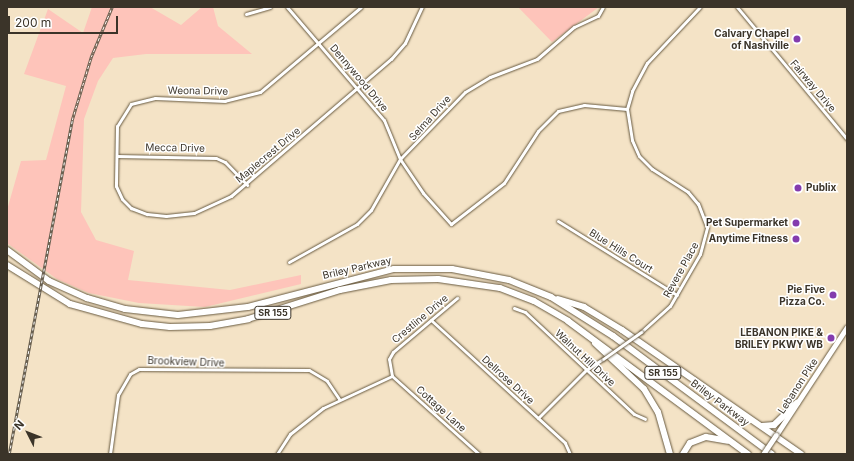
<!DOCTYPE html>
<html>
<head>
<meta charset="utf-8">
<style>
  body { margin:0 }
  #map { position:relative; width:854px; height:461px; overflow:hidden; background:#f4e3c6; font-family:Inter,sans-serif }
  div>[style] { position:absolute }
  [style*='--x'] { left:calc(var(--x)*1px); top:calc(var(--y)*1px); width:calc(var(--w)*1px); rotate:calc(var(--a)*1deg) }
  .green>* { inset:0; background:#fec4ba }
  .roads { filter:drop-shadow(0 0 1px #685a40) drop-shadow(0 0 1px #685a40) }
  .minor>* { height:3px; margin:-1.5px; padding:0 1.5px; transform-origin:1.5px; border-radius:1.5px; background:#fff }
  .primary>* { height:5px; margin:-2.5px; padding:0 2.5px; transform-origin:2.5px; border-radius:2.5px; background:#fff }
  .motorway>* { height:6px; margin:-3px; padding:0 3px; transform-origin:3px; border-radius:3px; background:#fff }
  .rail>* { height:2.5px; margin-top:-1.25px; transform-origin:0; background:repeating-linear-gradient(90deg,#fff 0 3px,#696050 0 6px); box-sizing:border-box; border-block:1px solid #696050 }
  .bridges { filter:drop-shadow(0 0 1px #685a40) drop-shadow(0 0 1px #685a40) }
  .minor-bridge>* { height:3px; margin:-1.5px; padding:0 1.5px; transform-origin:1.5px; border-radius:1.5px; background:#fff }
  .primary-bridge>* { height:5px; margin:-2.5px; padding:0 2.5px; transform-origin:2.5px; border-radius:2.5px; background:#fff }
  .dots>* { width:11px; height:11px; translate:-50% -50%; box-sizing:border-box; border:2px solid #fff; border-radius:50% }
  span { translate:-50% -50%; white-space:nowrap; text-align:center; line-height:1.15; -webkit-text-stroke:3px #fff; paint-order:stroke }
  .shield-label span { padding:1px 3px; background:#fff; border:1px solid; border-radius:3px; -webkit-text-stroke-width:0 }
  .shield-label { font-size:9px; color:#3b3429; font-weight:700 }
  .poi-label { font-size:10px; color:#3b3429; font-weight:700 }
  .right { translate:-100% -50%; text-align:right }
  .left { translate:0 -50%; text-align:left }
  .street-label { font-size:10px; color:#3b3429 }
  .frame { position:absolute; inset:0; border:8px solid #3b3429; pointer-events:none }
  .north { position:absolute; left:8px; top:413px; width:40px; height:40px; -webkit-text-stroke:3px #fff; paint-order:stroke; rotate:312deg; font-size:11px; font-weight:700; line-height:16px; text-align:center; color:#3b3429 }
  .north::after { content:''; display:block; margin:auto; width:14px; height:18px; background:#3b3429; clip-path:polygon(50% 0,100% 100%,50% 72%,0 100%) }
  .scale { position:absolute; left:8px; top:16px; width:110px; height:18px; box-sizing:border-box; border:2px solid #3b3429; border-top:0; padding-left:5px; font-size:12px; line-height:14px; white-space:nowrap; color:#3b3429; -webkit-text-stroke:3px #fff; paint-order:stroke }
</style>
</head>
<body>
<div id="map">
  <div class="green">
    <div style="clip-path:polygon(92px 7px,150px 7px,181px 25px,202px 7px,213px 7px,218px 26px,252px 54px,146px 54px,113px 58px,98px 81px,84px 119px,81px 212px,96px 240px,134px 251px,128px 280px,230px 290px,301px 275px,301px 284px,205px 307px,139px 303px,89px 293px,57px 279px,7px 243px,7px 210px,21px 161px,46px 160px,66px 86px,24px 74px,48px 9px,83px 33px)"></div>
    <div style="clip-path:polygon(518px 7px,599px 7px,552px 42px)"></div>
  </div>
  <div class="roads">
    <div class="minor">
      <div style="--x:287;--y:7;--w:149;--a:49.4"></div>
      <div style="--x:384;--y:120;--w:42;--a:67.7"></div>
      <div style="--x:400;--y:159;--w:41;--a:55.9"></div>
      <div style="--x:423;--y:193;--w:42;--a:47.9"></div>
      <div style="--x:451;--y:224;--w:67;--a:-37.7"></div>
      <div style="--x:504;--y:183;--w:62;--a:-56.8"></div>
      <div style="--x:538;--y:131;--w:28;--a:-45"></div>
      <div style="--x:558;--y:111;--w:27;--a:-13"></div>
      <div style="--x:584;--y:105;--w:43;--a:5.3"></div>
      <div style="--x:361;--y:7;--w:132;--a:139.9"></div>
      <div style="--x:260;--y:92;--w:36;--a:166"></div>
      <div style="--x:225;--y:101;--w:70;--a:-177.5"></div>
      <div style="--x:155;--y:98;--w:25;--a:166"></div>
      <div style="--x:131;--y:104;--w:26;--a:122"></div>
      <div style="--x:117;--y:126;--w:60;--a:91"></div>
      <div style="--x:116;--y:186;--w:14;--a:65"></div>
      <div style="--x:122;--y:199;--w:13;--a:45"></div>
      <div style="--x:131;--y:208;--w:17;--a:21"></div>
      <div style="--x:147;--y:214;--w:19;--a:6"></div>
      <div style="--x:166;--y:216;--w:28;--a:-6"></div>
      <div style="--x:194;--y:213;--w:41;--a:-24.7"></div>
      <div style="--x:231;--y:196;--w:211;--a:-40.6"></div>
      <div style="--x:391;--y:59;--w:21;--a:-49"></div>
      <div style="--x:405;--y:43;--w:40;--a:-65"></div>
      <div style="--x:737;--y:7;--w:172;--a:50.2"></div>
      <div style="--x:246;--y:14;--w:25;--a:-16"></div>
      <div style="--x:117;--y:156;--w:99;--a:1.2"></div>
      <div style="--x:216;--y:158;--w:10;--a:24"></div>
      <div style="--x:225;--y:162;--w:32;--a:46"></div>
      <div style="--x:558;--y:221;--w:140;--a:31.9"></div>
      <div style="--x:289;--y:262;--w:78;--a:-29.2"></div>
      <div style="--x:357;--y:224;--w:20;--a:-45"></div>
      <div style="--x:371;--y:210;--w:59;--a:-60.4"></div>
      <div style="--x:400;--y:159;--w:93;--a:-45.9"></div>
      <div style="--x:465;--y:92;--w:29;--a:-31"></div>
      <div style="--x:490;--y:77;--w:50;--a:-21"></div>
      <div style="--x:537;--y:59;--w:49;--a:-40.9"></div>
      <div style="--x:574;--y:27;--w:26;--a:-25"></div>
      <div style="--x:598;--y:16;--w:10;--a:-61"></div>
      <div style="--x:514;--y:308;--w:12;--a:20"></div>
      <div style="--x:525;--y:312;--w:149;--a:43.1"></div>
      <div style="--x:634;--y:414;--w:12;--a:24"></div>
      <div style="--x:431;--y:320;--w:182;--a:42.5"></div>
      <div style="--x:565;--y:443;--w:12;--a:66"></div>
      <div style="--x:641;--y:332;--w:39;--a:-42"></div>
      <div style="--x:670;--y:306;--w:60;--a:-60"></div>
      <div style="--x:700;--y:254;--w:28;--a:-75"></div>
      <div style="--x:707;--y:227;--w:25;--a:-111"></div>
      <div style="--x:698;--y:204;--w:16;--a:-130"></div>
      <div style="--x:688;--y:192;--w:43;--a:-147.4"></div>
      <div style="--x:652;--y:169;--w:18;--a:-135"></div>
      <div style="--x:639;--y:156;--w:17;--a:-114"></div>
      <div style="--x:632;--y:140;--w:31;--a:-99"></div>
      <div style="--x:627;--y:109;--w:19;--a:-74"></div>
      <div style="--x:632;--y:91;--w:32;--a:-62"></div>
      <div style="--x:647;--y:63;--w:77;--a:-46.6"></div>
      <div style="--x:392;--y:376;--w:117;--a:41.9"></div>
      <div style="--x:538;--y:418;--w:68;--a:-45"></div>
      <div style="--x:586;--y:370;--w:20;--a:-33"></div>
      <div style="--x:110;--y:454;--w:60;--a:-82.3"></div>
      <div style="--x:118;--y:395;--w:24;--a:-60"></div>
      <div style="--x:130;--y:374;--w:10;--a:-29"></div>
      <div style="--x:139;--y:369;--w:170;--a:0.3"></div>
      <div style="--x:309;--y:370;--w:21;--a:31"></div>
      <div style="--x:327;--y:381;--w:22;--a:56"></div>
      <div style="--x:277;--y:454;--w:24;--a:-57"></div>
      <div style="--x:290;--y:434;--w:42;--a:-38.2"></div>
      <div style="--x:323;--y:408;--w:76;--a:-24.9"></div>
      <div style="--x:392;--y:376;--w:17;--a:-100"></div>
      <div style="--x:389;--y:359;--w:8;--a:-60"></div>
      <div style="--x:393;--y:352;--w:84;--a:-40.2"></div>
    </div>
    <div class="primary">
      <div style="--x:776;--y:435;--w:129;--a:-56.7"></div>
    </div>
    <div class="motorway">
      <div style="--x:7;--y:250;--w:52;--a:36.4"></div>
      <div style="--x:49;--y:281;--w:42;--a:24.1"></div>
      <div style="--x:87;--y:298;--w:40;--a:16"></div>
      <div style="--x:125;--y:309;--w:53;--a:6.5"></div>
      <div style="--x:178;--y:315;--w:70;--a:-6.5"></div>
      <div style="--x:248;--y:307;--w:151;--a:-14.6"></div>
      <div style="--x:394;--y:269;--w:58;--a:0"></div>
      <div style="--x:452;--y:269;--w:58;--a:10.9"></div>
      <div style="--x:509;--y:280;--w:45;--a:22"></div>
      <div style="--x:551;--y:297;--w:73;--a:32.2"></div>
      <div style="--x:613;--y:336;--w:198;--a:36.6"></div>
      <div style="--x:7;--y:265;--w:74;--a:31.8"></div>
      <div style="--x:70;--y:304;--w:75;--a:15.5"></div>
      <div style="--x:142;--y:324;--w:28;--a:6"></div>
      <div style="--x:170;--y:327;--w:40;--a:-1.4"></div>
      <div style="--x:210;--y:326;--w:39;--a:-10"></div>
      <div style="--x:248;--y:319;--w:96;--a:-17.5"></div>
      <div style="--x:340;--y:290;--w:52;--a:-11.1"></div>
      <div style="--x:391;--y:280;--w:47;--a:-1.2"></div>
      <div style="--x:438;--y:279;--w:63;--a:8.3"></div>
      <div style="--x:500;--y:288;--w:36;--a:21"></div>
      <div style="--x:534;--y:301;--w:39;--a:30"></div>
      <div style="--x:568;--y:321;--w:224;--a:36.5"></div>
      <div style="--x:558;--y:299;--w:27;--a:17"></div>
      <div style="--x:584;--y:307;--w:44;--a:31.2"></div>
      <div style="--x:622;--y:330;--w:218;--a:34.7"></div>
      <div style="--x:595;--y:343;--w:67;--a:43.2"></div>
      <div style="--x:644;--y:389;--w:27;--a:59"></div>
      <div style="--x:658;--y:412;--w:44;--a:74.1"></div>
      <div style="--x:762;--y:426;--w:12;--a:-5"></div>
      <div style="--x:774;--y:425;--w:32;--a:-44"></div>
      <div style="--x:683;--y:454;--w:13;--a:-58"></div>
      <div style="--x:690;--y:443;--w:17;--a:-21"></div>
      <div style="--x:706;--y:437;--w:22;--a:10"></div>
    </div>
  </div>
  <div class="rail">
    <div style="--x:9;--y:454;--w:340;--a:-79.3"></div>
    <div style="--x:72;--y:120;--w:66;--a:-73.2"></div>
    <div style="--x:91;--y:57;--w:54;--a:-67.2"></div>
  </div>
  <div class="bridges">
    <div class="minor-bridge">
      <div style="--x:603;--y:359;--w:47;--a:-35.4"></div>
    </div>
    <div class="primary-bridge">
      <div style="--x:763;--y:454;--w:23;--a:-56"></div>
    </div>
  </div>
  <div class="dots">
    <div style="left:797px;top:39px;background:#843cae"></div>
    <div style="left:798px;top:188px;background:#843cae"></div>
    <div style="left:796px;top:223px;background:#843cae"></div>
    <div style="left:796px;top:239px;background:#843cae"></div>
    <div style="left:833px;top:295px;background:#843cae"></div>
    <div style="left:831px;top:338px;background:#843cae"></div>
  </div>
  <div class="shield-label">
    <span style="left:273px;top:313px">SR 155</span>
    <span style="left:663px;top:373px">SR 155</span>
  </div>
  <div class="poi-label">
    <span class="right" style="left:789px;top:39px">Calvary Chapel<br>of Nashville</span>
    <span class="left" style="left:806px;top:188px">Publix</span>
    <span class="right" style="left:788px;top:223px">Pet Supermarket</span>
    <span class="right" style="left:788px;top:239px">Anytime Fitness</span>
    <span class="right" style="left:825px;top:295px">Pie Five<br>Pizza Co.</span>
    <span class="right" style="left:823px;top:338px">LEBANON PIKE &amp;<br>BRILEY PKWY WB</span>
  </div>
  <div class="street-label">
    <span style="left:359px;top:78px;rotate:50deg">Dennywood Drive</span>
    <span style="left:813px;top:86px;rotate:50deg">Fairway Drive</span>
    <span style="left:198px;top:91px;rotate:1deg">Weona Drive</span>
    <span style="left:430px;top:118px;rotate:-48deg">Selma Drive</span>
    <span style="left:175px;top:148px;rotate:1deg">Mecca Drive</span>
    <span style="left:268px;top:155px;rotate:-40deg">Maplecrest Drive</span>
    <span style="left:621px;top:251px;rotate:32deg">Blue Hills Court</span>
    <span style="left:357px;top:268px;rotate:-13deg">Briley Parkway</span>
    <span style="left:681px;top:270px;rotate:-61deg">Revere Place</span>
    <span style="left:420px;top:319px;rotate:-40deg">Crestline Drive</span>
    <span style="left:585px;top:358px;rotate:43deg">Walnut Hill Drive</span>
    <span style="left:186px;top:362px;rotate:2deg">Brookview Drive</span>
    <span style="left:508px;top:380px;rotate:42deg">Dellrose Drive</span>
    <span style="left:798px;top:386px;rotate:-57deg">Lebanon Pike</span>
    <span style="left:720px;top:403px;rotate:37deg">Briley Parkway</span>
    <span style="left:441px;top:409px;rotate:42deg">Cottage Lane</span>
  </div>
  <div class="frame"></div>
  <div class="north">N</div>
  <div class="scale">200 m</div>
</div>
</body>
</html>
